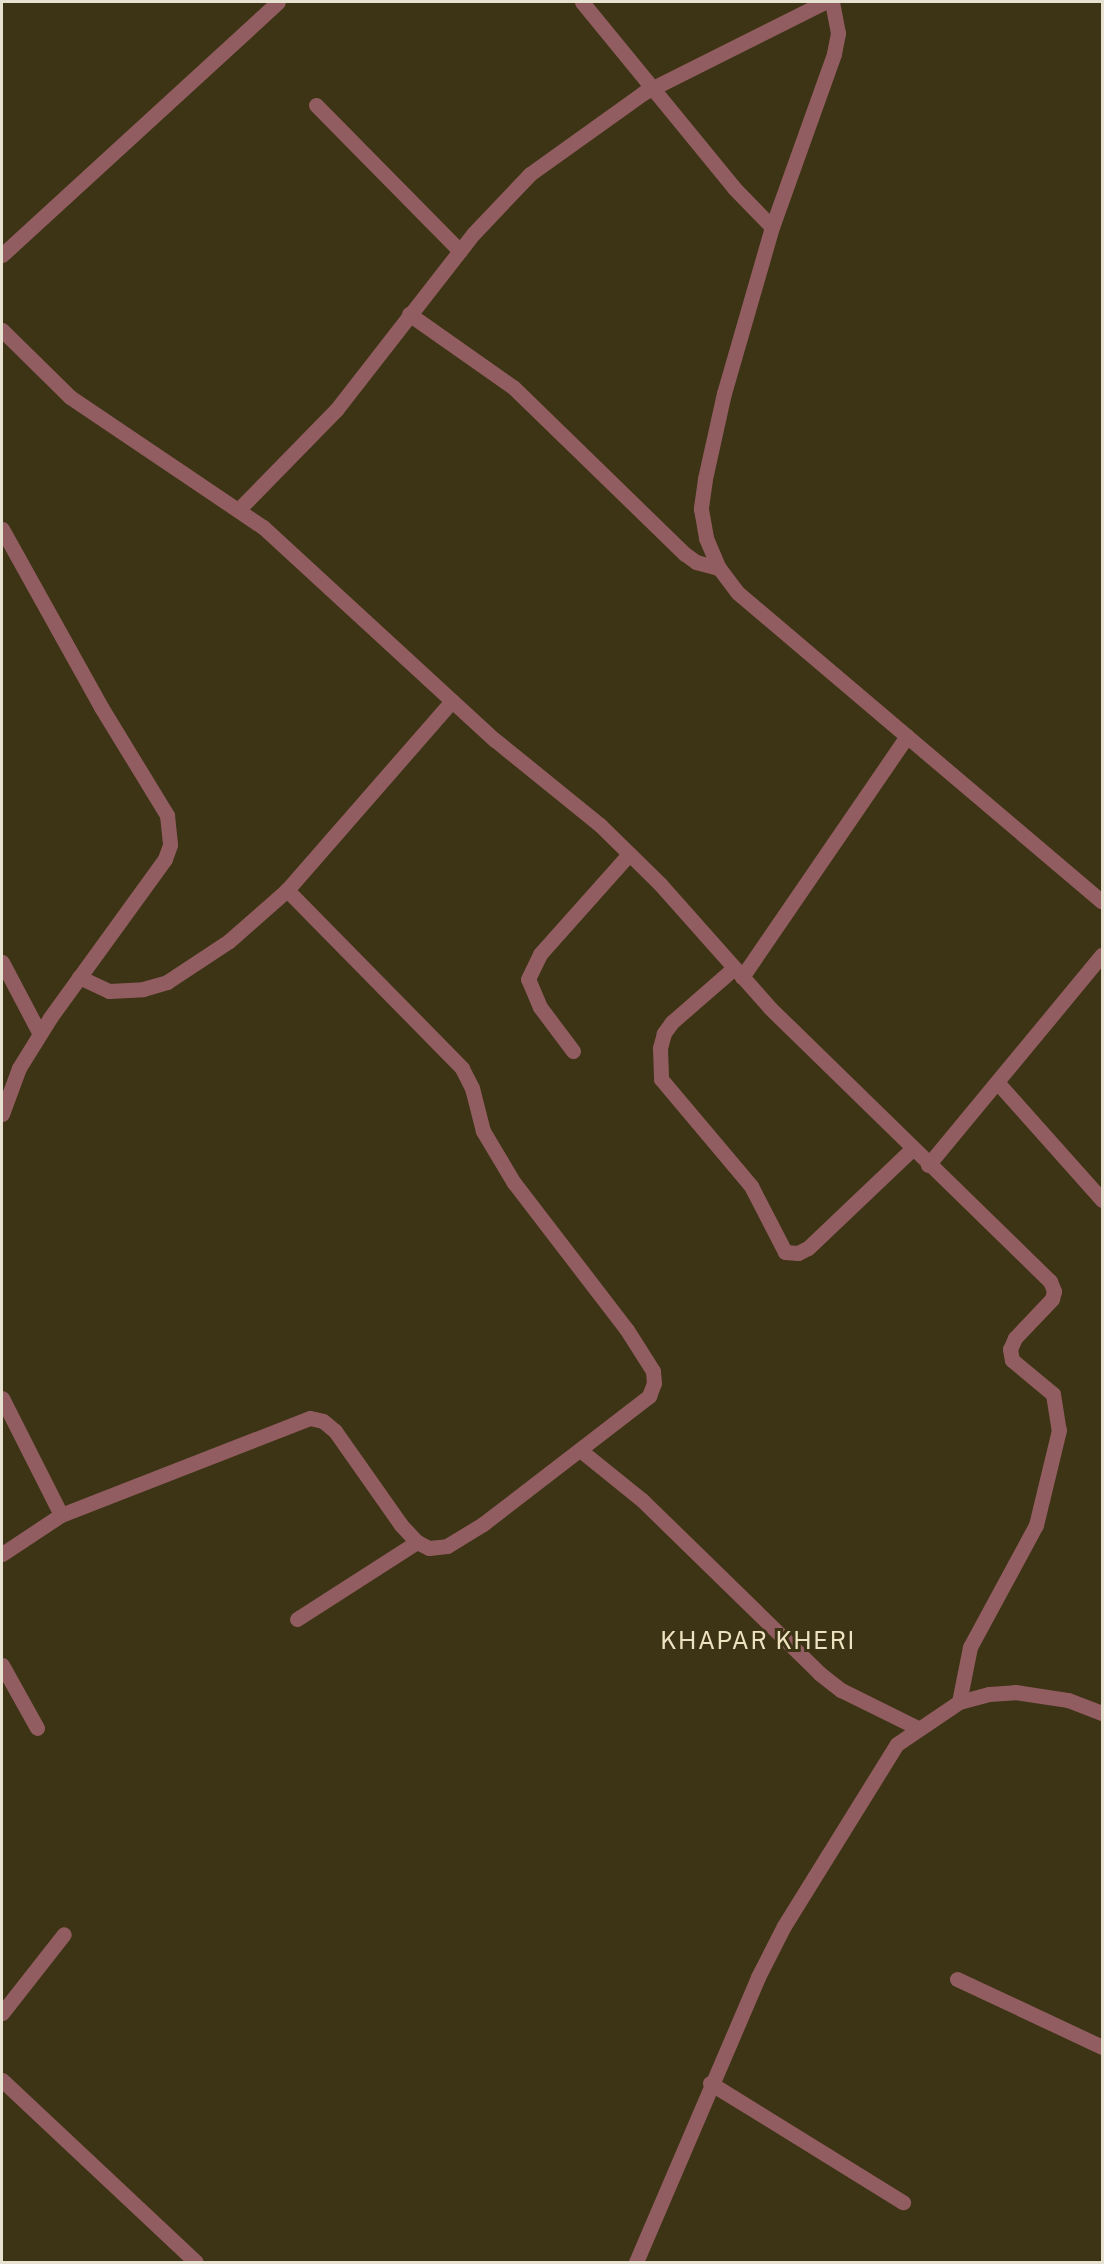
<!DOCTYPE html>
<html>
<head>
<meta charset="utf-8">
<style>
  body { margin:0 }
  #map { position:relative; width:1104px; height:2264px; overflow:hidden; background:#3d3415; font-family:"Public Sans",sans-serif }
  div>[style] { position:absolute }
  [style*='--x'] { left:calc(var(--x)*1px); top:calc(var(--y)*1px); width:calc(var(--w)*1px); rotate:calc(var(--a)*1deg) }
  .minor>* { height:15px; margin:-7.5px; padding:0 7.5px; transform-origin:7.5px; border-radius:7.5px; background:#925d61 }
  span { translate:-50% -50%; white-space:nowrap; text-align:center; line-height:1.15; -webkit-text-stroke:6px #3d3415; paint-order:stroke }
  .quarter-label { font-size:24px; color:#eee3c0; letter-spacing:1.5px }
  .frame { position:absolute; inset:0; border:3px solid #e6e1d0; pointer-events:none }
</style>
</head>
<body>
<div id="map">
  <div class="minor">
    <div style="--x:582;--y:2;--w:240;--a:50.7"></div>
    <div style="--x:734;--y:188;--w:54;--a:45.7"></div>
    <div style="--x:832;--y:2;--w:32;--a:79"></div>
    <div style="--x:838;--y:33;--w:21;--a:101"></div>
    <div style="--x:834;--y:54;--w:184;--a:109.7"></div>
    <div style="--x:772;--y:227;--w:173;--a:106.1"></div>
    <div style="--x:724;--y:393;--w:88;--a:102.5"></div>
    <div style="--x:705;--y:479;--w:30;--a:98"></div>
    <div style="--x:701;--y:509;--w:29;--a:80"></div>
    <div style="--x:706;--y:538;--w:33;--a:67"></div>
    <div style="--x:719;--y:568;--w:31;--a:53"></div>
    <div style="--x:738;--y:593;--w:477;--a:40.3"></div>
    <div style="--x:316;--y:105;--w:205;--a:45.4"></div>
    <div style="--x:2;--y:255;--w:374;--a:-42.5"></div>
    <div style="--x:409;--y:314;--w:127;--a:35.1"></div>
    <div style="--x:513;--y:387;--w:240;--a:44.2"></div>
    <div style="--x:685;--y:554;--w:14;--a:36"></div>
    <div style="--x:696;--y:562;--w:24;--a:15"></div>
    <div style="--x:2;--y:330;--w:95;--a:44.6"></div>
    <div style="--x:70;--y:397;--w:233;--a:34"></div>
    <div style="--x:263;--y:527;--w:315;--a:42.6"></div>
    <div style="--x:495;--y:740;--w:135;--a:39"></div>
    <div style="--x:600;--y:825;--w:84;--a:44.5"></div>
    <div style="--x:660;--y:884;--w:166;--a:48.4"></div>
    <div style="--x:770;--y:1008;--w:391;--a:44.3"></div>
    <div style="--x:1050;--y:1281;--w:11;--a:68"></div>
    <div style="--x:1054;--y:1291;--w:8;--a:104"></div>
    <div style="--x:1052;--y:1299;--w:54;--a:133.5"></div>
    <div style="--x:1015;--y:1338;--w:12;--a:114"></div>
    <div style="--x:1010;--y:1349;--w:11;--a:80"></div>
    <div style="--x:1012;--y:1360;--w:53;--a:39.7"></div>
    <div style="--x:1053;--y:1394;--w:36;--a:81"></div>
    <div style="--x:1059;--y:1430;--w:98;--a:103.6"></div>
    <div style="--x:1036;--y:1525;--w:139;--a:118.4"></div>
    <div style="--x:970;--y:1647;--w:56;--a:101.3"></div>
    <div style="--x:240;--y:508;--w:137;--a:-45.6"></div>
    <div style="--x:336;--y:410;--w:224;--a:-52.1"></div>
    <div style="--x:474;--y:233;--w:81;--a:-46.5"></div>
    <div style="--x:530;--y:174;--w:139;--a:-35.6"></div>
    <div style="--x:643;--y:93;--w:203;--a:-26.6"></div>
    <div style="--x:2;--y:529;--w:204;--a:60.9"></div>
    <div style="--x:101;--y:707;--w:127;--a:58.6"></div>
    <div style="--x:167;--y:815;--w:30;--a:84"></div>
    <div style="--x:170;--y:845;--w:15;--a:110"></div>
    <div style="--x:165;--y:859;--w:196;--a:125.9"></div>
    <div style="--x:50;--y:1018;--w:59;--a:121.8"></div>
    <div style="--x:19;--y:1068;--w:49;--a:110.3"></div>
    <div style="--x:2;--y:962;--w:81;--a:62.2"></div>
    <div style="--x:734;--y:968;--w:82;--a:138.9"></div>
    <div style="--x:672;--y:1022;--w:14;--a:126"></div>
    <div style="--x:664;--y:1033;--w:16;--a:105"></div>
    <div style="--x:660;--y:1048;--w:31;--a:88"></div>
    <div style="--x:661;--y:1079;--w:140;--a:49.9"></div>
    <div style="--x:751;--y:1186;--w:74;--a:62.7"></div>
    <div style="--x:785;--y:1252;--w:13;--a:4"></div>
    <div style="--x:798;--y:1253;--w:11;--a:-27"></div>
    <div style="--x:808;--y:1248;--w:144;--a:-43.6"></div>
    <div style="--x:79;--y:977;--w:33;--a:25"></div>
    <div style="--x:109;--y:991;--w:34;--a:-3"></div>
    <div style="--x:143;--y:989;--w:25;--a:-16"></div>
    <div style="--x:167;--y:982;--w:74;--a:-33.5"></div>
    <div style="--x:229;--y:941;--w:77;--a:-41.3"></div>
    <div style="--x:287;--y:890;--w:251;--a:-48.9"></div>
    <div style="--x:742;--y:977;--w:292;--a:-55.6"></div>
    <div style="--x:573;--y:1051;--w:55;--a:-126.9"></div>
    <div style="--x:540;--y:1007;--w:30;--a:-113"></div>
    <div style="--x:528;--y:979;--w:28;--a:-64"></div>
    <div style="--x:540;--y:954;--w:134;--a:-48.3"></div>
    <div style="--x:997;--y:1082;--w:158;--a:48.3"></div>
    <div style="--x:928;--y:1165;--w:273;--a:-50.4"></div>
    <div style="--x:2;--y:1398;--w:131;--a:63.2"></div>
    <div style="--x:580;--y:1450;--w:80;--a:38.9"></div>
    <div style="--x:642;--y:1500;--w:248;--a:44.3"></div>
    <div style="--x:819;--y:1673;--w:28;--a:38"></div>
    <div style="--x:841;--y:1690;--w:86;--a:26.3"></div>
    <div style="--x:2;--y:1554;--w:71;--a:-33.5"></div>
    <div style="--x:61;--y:1515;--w:267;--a:-21.3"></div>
    <div style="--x:310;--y:1418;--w:13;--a:13"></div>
    <div style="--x:323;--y:1421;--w:16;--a:40"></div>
    <div style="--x:335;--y:1431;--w:115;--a:54.9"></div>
    <div style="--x:401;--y:1525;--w:23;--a:47"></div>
    <div style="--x:417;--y:1542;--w:13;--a:27"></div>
    <div style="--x:429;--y:1548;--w:18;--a:-6"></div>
    <div style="--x:447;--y:1546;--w:42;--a:-31.4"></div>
    <div style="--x:483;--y:1524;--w:210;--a:-37.6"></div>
    <div style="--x:649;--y:1396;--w:14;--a:-69"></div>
    <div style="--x:654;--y:1383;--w:12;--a:-95"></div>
    <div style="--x:653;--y:1371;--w:49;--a:-122.4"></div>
    <div style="--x:627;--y:1330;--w:185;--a:-127.5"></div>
    <div style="--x:514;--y:1183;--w:61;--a:-120.8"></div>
    <div style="--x:483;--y:1131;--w:44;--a:-104.3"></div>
    <div style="--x:472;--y:1088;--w:22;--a:-117"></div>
    <div style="--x:462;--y:1068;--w:250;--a:-134.5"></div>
    <div style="--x:297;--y:1619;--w:143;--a:-32.7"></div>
    <div style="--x:2;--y:1665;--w:72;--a:60.9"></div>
    <div style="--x:957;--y:1979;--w:160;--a:25.1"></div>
    <div style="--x:2;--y:2013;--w:100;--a:-51.9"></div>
    <div style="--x:2;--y:2080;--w:266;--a:43.2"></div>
    <div style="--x:710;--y:2083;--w:227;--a:31.7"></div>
    <div style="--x:636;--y:2262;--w:310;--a:-66.8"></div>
    <div style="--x:758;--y:1977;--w:57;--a:-63"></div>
    <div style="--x:784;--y:1926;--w:214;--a:-58.2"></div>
    <div style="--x:897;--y:1744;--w:75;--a:-34.1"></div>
    <div style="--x:959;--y:1702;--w:31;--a:-15"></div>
    <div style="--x:989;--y:1694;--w:26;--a:-4"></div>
    <div style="--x:1015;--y:1692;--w:54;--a:8.6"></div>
    <div style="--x:1068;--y:1700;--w:36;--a:21"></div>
  </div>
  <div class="quarter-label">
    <span style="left:758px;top:1641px">KHAPAR KHERI</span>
  </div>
  <div class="frame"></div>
</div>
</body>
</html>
